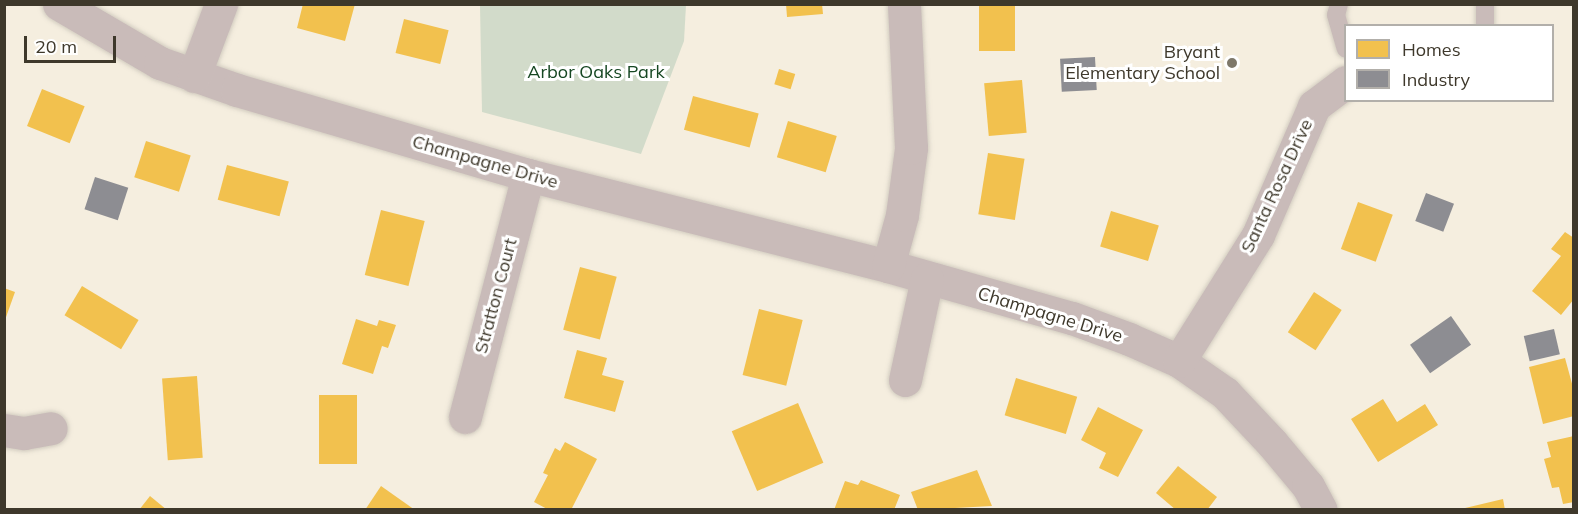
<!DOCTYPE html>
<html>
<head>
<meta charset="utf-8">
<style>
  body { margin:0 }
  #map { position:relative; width:1578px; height:514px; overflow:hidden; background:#f5eedf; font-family:Mulish,sans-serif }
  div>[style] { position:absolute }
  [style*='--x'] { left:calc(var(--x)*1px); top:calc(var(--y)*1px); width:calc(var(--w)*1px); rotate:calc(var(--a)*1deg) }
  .green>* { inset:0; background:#d2dbca }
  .homes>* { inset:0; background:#f2c14e; transform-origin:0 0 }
  .industry>* { inset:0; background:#8d8d92; transform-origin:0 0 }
  .roads { filter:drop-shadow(0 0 2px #d2ccc0) drop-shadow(0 0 2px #d2ccc0) }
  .service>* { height:18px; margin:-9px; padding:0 9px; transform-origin:9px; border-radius:9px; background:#c9bbb9 }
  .minor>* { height:33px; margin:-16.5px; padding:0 16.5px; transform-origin:16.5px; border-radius:16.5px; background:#c9bbb9 }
  .dots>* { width:16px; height:16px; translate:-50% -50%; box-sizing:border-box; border:3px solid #fff; border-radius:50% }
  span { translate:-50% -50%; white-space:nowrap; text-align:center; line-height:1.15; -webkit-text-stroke:6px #fff; paint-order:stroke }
  .poi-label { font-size:18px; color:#3e382b }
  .right { translate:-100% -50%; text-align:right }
  .park-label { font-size:18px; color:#164722 }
  .street-label { font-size:18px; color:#3e382b }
  .frame { position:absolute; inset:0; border:6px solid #3e382b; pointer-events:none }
  .legend { position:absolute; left:1344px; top:24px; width:210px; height:78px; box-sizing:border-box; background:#fff; border:2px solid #b2afaa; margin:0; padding:8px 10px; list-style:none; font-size:18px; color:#3e382b }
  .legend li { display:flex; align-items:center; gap:12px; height:30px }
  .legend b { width:30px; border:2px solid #b2afaa }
  .scale { position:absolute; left:24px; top:36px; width:92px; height:27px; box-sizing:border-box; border:3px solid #3e382b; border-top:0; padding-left:8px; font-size:18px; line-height:21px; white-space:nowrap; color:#3e382b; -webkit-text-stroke:4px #fff; paint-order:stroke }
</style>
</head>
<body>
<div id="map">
  <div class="green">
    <div style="clip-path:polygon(480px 5px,686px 5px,684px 41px,641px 154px,482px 112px)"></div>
  </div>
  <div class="homes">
    <div style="clip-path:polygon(303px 4px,355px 4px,345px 41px,297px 28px)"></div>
    <div style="clip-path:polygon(786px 4px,822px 4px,823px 14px,787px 17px)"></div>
    <div style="left:979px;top:4px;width:36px;height:47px"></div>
    <div style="left:404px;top:19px;width:46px;height:35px;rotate:14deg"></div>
    <div style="left:779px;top:69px;width:17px;height:16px;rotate:17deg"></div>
    <div style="left:1022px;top:80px;width:53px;height:38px;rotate:85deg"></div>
    <div style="left:42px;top:89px;width:46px;height:40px;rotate:22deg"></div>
    <div style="left:693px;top:96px;width:68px;height:35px;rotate:15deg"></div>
    <div style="left:788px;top:121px;width:51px;height:38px;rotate:17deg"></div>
    <div style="left:146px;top:141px;width:47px;height:38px;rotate:18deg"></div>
    <div style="left:988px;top:153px;width:37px;height:62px;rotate:9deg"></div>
    <div style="left:227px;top:165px;width:64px;height:36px;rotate:15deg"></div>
    <div style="left:1358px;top:202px;width:37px;height:50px;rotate:20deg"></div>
    <div style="left:381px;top:210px;width:45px;height:67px;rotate:14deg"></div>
    <div style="left:1111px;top:211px;width:50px;height:37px;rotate:17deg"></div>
    <div style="clip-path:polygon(1565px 232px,1574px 238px,1574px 299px,1561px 315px,1532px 291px,1561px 256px,1551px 249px)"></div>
    <div style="left:580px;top:267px;width:38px;height:65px;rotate:15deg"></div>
    <div style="left:82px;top:286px;width:66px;height:34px;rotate:31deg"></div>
    <div style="clip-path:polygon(4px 288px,15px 292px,5px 320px,4px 320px)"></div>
    <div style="left:1314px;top:292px;width:33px;height:48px;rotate:33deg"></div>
    <div style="left:759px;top:309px;width:45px;height:68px;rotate:14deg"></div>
    <div style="clip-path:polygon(356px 319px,377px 326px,379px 320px,396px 325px,388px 348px,382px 346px,373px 374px,342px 364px)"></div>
    <div style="clip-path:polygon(577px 350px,607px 358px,602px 375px,624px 381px,615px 412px,564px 398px)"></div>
    <div style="clip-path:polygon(1565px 358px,1574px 391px,1574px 416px,1543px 424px,1529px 367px)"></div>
    <div style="left:197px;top:376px;width:82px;height:35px;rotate:86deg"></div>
    <div style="left:1016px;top:378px;width:64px;height:39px;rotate:17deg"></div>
    <div style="left:319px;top:395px;width:38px;height:69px"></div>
    <div style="clip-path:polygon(1383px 399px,1397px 422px,1425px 404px,1438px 425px,1378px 462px,1351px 419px)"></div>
    <div style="left:798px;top:403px;width:65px;height:72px;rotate:67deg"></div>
    <div style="clip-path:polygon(1098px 407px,1143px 430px,1118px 477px,1099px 468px,1106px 453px,1081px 440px)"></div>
    <div style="clip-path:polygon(1574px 436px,1574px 502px,1563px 504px,1559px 487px,1552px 488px,1544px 459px,1551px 457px,1547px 442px)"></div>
    <div style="clip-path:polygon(565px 442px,597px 459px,571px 510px,549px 510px,534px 502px,548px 475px,543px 473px,555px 448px,560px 451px)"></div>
    <div style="clip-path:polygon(1178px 466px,1217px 497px,1207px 510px,1176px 510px,1156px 493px)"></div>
    <div style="clip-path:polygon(977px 470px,992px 506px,918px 510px,911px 492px)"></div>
    <div style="clip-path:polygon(861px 480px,900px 495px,894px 510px,834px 510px,845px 481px,858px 485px)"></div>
    <div style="clip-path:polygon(381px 486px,415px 510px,365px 510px)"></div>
    <div style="clip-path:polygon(150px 496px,167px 510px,139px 510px)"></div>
    <div style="clip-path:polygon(1503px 499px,1505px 510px,1461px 510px,1461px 509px)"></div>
  </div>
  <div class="industry">
    <div style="left:1095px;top:57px;width:33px;height:35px;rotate:87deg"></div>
    <div style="left:95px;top:177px;width:35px;height:34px;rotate:18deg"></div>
    <div style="left:1426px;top:193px;width:30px;height:30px;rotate:21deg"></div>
    <div style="left:1451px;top:316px;width:35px;height:50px;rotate:55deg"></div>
    <div style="left:1554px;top:329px;width:26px;height:31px;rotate:77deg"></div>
  </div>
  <div class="roads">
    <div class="service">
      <div style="--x:1339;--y:4;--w:11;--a:105"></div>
      <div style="--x:1336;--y:15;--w:35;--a:74"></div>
      <div style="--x:1485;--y:26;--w:22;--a:-90"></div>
    </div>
    <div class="minor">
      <div style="--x:59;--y:4;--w:117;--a:30.3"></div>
      <div style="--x:160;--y:63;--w:82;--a:19.3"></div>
      <div style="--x:237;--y:90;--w:303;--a:16.3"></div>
      <div style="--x:528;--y:175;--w:371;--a:14.2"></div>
      <div style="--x:888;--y:266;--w:191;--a:15.8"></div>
      <div style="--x:1072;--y:318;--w:61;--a:20.2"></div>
      <div style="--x:1129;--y:339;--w:55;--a:23.7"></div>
      <div style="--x:1179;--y:361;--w:56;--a:34.8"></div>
      <div style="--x:1225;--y:393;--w:69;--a:46.8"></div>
      <div style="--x:1272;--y:443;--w:56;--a:50.1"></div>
      <div style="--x:1308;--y:486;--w:27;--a:62"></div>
      <div style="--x:194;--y:76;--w:77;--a:-69.4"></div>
      <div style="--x:888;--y:266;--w:53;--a:-74.6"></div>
      <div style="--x:902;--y:215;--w:68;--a:-82.3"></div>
      <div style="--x:911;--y:148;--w:144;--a:-92.8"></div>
      <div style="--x:1179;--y:361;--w:149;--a:-57.9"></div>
      <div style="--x:1258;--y:235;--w:141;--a:-66.5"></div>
      <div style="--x:1314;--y:106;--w:40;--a:-37"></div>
      <div style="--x:905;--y:380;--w:104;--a:-77.8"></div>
      <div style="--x:465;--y:417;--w:250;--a:-75.4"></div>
      <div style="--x:4;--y:430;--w:20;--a:9"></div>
      <div style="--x:24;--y:433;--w:27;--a:-10"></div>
    </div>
  </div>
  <div class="dots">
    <div style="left:1232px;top:63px;background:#7e786a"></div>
  </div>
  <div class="poi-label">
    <span class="right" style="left:1220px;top:63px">Bryant<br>Elementary School</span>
  </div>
  <div class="park-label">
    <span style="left:596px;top:72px">Arbor Oaks Park</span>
  </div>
  <div class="street-label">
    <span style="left:485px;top:162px;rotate:16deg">Champagne Drive</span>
    <span style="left:1277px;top:186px;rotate:-65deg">Santa Rosa Drive</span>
    <span style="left:496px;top:296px;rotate:-75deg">Stratton Court</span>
    <span style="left:1050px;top:315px;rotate:17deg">Champagne Drive</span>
  </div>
  <div class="frame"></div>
  <ul class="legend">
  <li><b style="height:16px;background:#f2c14e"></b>Homes</li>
  <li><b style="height:16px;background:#8d8d92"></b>Industry</li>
  </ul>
  <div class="scale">20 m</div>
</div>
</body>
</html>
